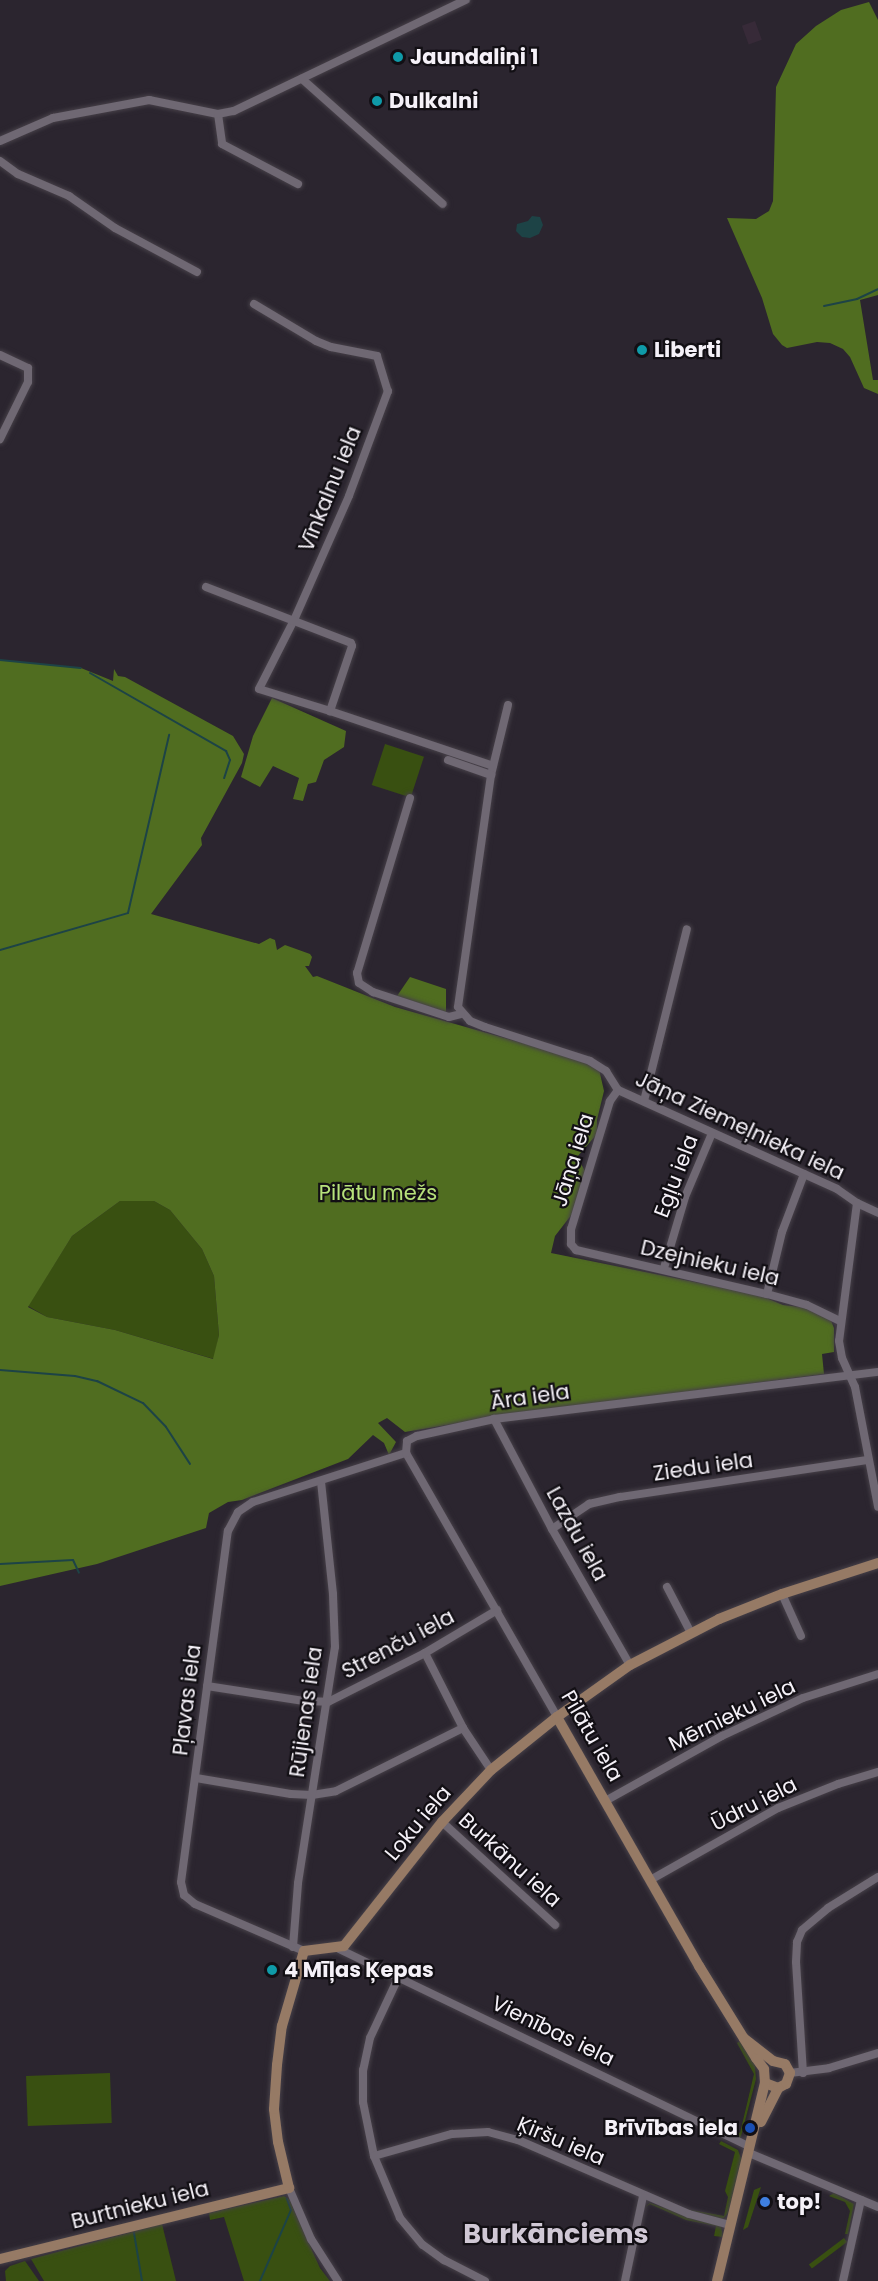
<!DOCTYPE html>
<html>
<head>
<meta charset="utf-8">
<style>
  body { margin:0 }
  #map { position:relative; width:878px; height:2281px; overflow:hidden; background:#2b252f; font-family:Poppins,sans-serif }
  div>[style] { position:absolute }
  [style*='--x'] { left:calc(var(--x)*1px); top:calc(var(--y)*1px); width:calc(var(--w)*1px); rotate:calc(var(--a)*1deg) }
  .industrial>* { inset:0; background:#372a38; transform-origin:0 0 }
  .green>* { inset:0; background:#395011; transform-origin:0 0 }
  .forest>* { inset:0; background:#506d20 }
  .water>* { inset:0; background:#1d4346 }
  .stream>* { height:2px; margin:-1px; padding:0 1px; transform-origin:1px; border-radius:1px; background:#1d4346 }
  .roads { filter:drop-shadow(0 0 2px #464048) drop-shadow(0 0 2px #464048) }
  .street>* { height:8px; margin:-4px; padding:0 4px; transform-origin:4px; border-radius:4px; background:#6f6873 }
  .secondary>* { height:10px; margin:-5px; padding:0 5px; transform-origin:5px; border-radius:5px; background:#967a65 }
  .dots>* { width:16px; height:16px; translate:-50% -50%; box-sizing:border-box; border:3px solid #120f14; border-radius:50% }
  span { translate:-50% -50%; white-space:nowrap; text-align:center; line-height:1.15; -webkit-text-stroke:4.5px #120f14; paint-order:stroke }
  .poi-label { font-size:21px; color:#f5f1f8; font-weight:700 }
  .left { translate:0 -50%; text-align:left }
  .right { translate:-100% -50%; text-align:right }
  .street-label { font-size:21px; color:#f5f1f8 }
  .park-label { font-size:21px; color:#b7e27b }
  .district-label { font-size:27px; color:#d0c8d5; font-weight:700 }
</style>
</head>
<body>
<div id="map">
  <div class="industrial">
    <div style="left:755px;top:21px;width:20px;height:14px;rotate:70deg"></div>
  </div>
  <div class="green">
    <div style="left:385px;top:744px;width:41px;height:43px;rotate:18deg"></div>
    <div style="clip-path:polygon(120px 1201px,154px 1201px,170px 1210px,202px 1249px,214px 1276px,219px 1335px,214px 1359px,115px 1330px,47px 1317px,28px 1306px,72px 1236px)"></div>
    <div style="clip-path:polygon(740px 2041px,755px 2066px,756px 2079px,740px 2140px,712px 2124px,714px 2121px,740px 2133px,754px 2074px,737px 2043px)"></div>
    <div style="left:110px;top:2073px;width:50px;height:84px;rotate:88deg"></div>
    <div style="clip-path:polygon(721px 2141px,738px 2150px,742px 2161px,728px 2213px,723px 2219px,686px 2209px,724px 2216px,728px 2197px,725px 2191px,735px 2152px,719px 2144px)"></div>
    <div style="clip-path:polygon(761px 2187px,748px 2227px,743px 2230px,754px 2190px)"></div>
    <div style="clip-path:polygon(834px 2193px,854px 2204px,848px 2234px,845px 2234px,850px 2211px,845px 2202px,829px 2196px)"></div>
    <div style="clip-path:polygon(284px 2196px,289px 2199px,320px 2268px,330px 2281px,244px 2281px,224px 2217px,210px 2220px,209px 2213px)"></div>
    <div style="clip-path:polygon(650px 2203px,721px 2226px,723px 2237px,714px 2236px,716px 2226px,686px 2220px,650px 2204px,644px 2208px)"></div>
    <div style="clip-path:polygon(162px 2224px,176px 2281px,44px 2281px,31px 2259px)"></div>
    <div style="left:844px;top:2238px;width:5px;height:44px;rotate:53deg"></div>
    <div style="clip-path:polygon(25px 2261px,39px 2281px,6px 2281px,5px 2271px,10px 2266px)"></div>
  </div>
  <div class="forest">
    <div style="clip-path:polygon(869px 2px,878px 20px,878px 295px,860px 300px,873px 380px,878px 380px,878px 394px,864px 388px,850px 357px,843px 349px,830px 343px,817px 342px,787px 348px,782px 345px,773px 334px,762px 298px,727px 218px,756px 219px,769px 211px,773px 201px,776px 87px,796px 44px,816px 26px,841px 10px)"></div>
    <div style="clip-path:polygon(evenodd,0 660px,81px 668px,113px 681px,114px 669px,118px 676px,125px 677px,233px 736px,244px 754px,242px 763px,201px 838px,202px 845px,151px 914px,259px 944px,270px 938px,275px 940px,277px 950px,285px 945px,310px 954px,312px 957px,309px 966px,305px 966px,313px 977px,317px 976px,395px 1007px,572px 1057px,599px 1069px,604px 1091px,597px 1120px,597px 1134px,577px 1157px,585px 1171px,576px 1209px,555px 1236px,551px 1253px,759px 1295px,783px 1305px,809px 1308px,830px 1318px,834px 1328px,834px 1352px,822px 1354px,824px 1374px,495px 1417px,405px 1432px,387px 1418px,378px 1423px,396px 1442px,389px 1455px,384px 1443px,373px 1435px,348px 1459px,242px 1500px,228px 1502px,209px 1513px,206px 1528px,97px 1564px,0 1586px,0 660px,120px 1201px,154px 1201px,170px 1210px,202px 1249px,214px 1276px,219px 1335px,213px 1359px,115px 1330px,47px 1317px,28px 1307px,72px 1236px,120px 1201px)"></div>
    <div style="clip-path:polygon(272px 698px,346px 731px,344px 747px,324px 760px,316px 782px,308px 784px,303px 801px,293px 799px,299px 778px,273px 766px,260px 787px,241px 777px,253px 736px)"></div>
    <div style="clip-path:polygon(410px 977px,446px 989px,446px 1012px,397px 996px)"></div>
  </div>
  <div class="water">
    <div style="clip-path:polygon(532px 216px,540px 217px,543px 225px,539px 234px,530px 238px,522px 237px,516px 231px,517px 224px,528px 221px)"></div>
  </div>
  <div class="stream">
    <div style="--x:824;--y:306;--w:34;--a:-12"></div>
    <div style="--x:857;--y:299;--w:23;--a:-25"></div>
    <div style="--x:0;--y:660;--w:81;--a:5.6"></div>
    <div style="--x:90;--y:673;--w:157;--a:29.8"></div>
    <div style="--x:226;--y:751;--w:10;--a:66"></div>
    <div style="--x:230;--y:760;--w:19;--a:108"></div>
    <div style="--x:0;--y:950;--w:133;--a:-16.1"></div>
    <div style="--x:128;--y:913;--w:183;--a:-77"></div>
    <div style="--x:0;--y:1370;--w:75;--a:4.6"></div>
    <div style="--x:75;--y:1376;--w:23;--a:13"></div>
    <div style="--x:97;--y:1381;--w:51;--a:25.6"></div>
    <div style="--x:143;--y:1403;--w:33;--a:46"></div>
    <div style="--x:166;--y:1427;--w:44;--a:57"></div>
    <div style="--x:0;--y:1564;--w:73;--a:-3.1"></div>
    <div style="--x:73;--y:1560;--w:14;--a:65"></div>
    <div style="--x:134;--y:2233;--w:49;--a:80.5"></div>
    <div style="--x:260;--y:2281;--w:77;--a:-66.4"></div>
    <div style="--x:291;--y:2210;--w:12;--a:-110"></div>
  </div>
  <div class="roads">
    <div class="street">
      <div style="--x:302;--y:79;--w:188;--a:41.6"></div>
      <div style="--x:218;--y:114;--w:30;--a:82"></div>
      <div style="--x:222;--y:144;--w:86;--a:27.8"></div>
      <div style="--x:0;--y:141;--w:58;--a:-23.5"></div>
      <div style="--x:53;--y:118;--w:98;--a:-10.6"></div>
      <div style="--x:149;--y:100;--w:70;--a:11.5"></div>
      <div style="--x:218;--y:114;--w:16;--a:-11"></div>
      <div style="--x:234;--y:111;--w:257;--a:-25.6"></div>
      <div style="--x:0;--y:161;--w:22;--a:36"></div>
      <div style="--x:18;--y:174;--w:56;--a:23.3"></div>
      <div style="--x:69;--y:196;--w:56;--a:34.8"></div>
      <div style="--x:115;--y:228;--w:93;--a:28.2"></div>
      <div style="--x:254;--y:304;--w:72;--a:30.8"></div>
      <div style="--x:316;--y:341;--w:16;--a:22"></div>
      <div style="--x:331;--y:347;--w:47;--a:11.1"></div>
      <div style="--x:377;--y:356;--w:37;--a:73"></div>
      <div style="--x:388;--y:391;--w:112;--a:110.4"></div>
      <div style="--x:349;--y:496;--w:136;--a:113.9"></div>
      <div style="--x:294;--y:620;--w:77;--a:116.9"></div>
      <div style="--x:259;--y:689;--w:74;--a:17.2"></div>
      <div style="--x:0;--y:355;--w:31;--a:25"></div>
      <div style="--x:28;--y:368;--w:14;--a:90"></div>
      <div style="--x:28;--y:382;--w:64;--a:116.2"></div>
      <div style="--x:206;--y:587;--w:155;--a:21.1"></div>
      <div style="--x:351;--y:643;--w:3;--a:72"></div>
      <div style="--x:352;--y:646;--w:69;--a:108.7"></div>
      <div style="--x:330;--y:711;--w:172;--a:18.6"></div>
      <div style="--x:508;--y:705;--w:72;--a:103.7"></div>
      <div style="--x:491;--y:775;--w:234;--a:98.1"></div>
      <div style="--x:458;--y:1007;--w:18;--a:49"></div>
      <div style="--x:470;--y:1021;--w:16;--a:22"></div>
      <div style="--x:485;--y:1027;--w:110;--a:17.9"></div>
      <div style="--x:590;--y:1061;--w:19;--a:32"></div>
      <div style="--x:606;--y:1071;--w:22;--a:58"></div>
      <div style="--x:448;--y:760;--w:46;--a:19.2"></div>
      <div style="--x:410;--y:798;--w:183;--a:106.8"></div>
      <div style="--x:357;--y:973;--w:10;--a:79"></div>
      <div style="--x:359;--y:983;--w:17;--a:33"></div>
      <div style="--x:373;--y:992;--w:80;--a:18.2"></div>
      <div style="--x:449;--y:1017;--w:12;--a:-14"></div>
      <div style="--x:618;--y:1090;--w:14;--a:126"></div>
      <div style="--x:610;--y:1101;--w:134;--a:106.9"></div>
      <div style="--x:571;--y:1229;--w:15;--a:90"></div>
      <div style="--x:571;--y:1244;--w:8;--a:50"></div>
      <div style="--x:576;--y:1250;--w:196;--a:13"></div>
      <div style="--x:767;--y:1294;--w:41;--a:15.4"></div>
      <div style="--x:807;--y:1305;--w:37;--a:26"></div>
      <div style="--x:618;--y:1090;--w:240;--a:24.3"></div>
      <div style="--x:837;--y:1189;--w:24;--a:35"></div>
      <div style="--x:857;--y:1203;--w:23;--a:25"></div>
      <div style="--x:644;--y:1101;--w:177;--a:-76"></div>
      <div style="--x:857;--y:1203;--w:139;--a:97.4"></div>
      <div style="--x:839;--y:1341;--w:17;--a:80"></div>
      <div style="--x:842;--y:1358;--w:32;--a:66"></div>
      <div style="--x:855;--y:1387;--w:122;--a:79.1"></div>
      <div style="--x:664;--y:1268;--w:74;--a:-73.5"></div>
      <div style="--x:685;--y:1197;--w:69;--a:-67.1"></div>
      <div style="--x:767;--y:1294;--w:64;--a:-76.4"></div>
      <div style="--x:782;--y:1232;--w:62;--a:-69.2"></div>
      <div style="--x:494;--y:1419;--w:124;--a:62.2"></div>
      <div style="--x:552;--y:1529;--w:157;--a:60.2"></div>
      <div style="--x:406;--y:1453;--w:304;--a:60.2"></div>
      <div style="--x:552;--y:1529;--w:45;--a:-34"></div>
      <div style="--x:589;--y:1504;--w:32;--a:-13"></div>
      <div style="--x:620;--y:1497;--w:251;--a:-8.5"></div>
      <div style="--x:667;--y:1587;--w:52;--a:62.4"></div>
      <div style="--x:782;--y:1594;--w:46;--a:65.7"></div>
      <div style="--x:425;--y:1653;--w:84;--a:63.1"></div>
      <div style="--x:463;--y:1728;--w:50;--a:56.3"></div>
      <div style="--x:207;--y:1686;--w:98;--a:8.8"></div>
      <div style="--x:304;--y:1701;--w:24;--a:2"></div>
      <div style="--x:328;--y:1702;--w:109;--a:-26.8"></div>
      <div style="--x:425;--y:1653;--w:84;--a:-30.8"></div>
      <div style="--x:196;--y:1778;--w:96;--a:9.6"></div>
      <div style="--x:291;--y:1794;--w:21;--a:3"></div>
      <div style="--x:312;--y:1795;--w:24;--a:-9"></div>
      <div style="--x:336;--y:1791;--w:142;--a:-26.4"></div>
      <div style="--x:607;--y:1800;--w:132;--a:-29.1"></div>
      <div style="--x:722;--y:1736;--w:89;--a:-25.1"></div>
      <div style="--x:803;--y:1698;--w:79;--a:-17.7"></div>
      <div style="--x:442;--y:1822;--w:153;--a:42.3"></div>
      <div style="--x:652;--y:1879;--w:145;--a:-29.4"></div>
      <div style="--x:778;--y:1808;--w:65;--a:-21.8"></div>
      <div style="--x:838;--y:1784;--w:42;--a:-16.7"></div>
      <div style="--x:293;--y:1947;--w:64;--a:-85.5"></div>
      <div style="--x:298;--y:1883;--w:239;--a:-81.1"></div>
      <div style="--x:335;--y:1647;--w:53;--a:-92.2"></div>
      <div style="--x:333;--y:1594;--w:113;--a:-96.1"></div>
      <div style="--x:339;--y:1949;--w:456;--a:25.7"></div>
      <div style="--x:304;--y:1951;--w:119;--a:-156.7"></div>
      <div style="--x:195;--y:1904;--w:14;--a:-141"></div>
      <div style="--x:184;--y:1895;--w:13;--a:-103"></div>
      <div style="--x:181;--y:1882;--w:354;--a:-82.4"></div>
      <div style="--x:228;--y:1531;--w:21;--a:-62"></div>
      <div style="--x:238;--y:1512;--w:18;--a:-34"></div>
      <div style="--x:253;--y:1502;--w:161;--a:-17.8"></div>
      <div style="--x:406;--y:1453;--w:12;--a:-85"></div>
      <div style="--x:407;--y:1441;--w:11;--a:-27"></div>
      <div style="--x:417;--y:1436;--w:79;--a:-12.4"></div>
      <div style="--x:494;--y:1419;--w:387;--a:-7"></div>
      <div style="--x:399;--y:1976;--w:68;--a:115.1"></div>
      <div style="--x:370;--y:2038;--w:33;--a:102"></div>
      <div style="--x:363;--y:2070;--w:32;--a:90"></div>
      <div style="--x:363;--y:2102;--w:55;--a:78.5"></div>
      <div style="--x:374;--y:2156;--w:67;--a:67.2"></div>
      <div style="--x:400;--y:2218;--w:35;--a:50"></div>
      <div style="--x:423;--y:2245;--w:26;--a:36"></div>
      <div style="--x:444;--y:2260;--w:46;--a:27.1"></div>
      <div style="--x:790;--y:2073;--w:39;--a:-7"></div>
      <div style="--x:829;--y:2068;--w:51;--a:-17"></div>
      <div style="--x:803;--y:2073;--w:111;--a:-93.6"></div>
      <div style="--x:796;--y:1962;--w:20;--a:-87"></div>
      <div style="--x:797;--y:1942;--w:13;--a:-67"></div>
      <div style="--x:802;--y:1930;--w:34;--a:-40"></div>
      <div style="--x:828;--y:1908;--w:59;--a:-31.8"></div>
      <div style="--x:749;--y:2153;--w:140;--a:22.7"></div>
      <div style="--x:374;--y:2156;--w:81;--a:-15.8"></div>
      <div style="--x:452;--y:2134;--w:36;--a:-3"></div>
      <div style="--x:488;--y:2132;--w:31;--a:15"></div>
      <div style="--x:518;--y:2140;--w:186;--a:23.4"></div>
      <div style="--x:689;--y:2214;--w:42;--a:15"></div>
      <div style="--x:289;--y:2188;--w:56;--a:66.7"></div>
      <div style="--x:311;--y:2239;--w:50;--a:57.3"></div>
      <div style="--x:625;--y:2281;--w:87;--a:-78"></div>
      <div style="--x:843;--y:2281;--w:83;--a:-77.5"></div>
    </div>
    <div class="secondary">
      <div style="--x:557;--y:1717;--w:287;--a:60.3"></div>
      <div style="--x:699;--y:1966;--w:108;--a:58.2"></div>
      <div style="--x:756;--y:2058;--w:14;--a:54"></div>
      <div style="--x:764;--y:2069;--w:14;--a:86"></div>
      <div style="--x:765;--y:2083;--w:14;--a:21"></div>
      <div style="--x:778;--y:2088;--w:9;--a:-27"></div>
      <div style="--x:786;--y:2084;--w:12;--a:-70"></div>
      <div style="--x:790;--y:2073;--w:10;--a:-119"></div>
      <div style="--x:785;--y:2064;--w:12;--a:-166"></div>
      <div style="--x:773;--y:2061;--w:37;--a:-142"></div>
      <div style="--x:761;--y:2122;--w:38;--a:-63"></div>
      <div style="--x:0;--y:2259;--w:298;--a:-13.8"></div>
      <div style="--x:289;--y:2188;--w:47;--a:-103.4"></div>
      <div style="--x:278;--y:2142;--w:33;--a:-97"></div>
      <div style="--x:274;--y:2109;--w:44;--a:-86.1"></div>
      <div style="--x:277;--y:2065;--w:39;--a:-83"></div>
      <div style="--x:282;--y:2026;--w:78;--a:-73.7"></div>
      <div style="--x:304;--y:1951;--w:40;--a:-7.1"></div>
      <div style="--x:344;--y:1946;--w:158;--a:-51.7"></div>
      <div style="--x:442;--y:1822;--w:71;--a:-46.7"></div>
      <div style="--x:491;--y:1770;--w:85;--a:-38.8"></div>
      <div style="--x:557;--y:1717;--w:90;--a:-35.5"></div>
      <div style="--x:630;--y:1665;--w:100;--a:-27.3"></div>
      <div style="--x:719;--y:1619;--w:68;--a:-21.6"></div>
      <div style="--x:782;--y:1594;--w:101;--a:-17.9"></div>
      <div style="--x:717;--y:2281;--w:204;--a:-76.4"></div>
    </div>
  </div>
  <div class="dots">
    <div style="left:398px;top:57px;background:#0f9aa8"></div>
    <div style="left:377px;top:101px;background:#0f9aa8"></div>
    <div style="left:642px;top:350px;background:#0f9aa8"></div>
    <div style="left:272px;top:1970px;background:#0f9aa8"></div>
    <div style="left:750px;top:2128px;background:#1a4fb4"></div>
    <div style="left:765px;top:2202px;background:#3f7fe0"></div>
  </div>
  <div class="poi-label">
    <span class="left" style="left:410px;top:57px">Jaundaliņi 1</span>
    <span class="left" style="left:389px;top:101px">Dulkalni</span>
    <span class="left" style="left:654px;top:350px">Liberti</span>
    <span class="left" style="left:284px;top:1970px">4 Mīļas Ķepas</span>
    <span class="right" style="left:738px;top:2128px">Brīvības iela</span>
    <span class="left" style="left:777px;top:2202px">top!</span>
  </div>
  <div class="street-label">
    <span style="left:330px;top:489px;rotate:-68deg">Vīnkalnu iela</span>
    <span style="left:740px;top:1126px;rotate:25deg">Jāņa Ziemeļnieka iela</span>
    <span style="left:573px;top:1160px;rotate:-73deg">Jāņa iela</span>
    <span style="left:676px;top:1176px;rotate:-69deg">Egļu iela</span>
    <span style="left:710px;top:1263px;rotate:13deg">Dzejnieku iela</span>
    <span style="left:530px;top:1397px;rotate:-8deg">Āra iela</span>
    <span style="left:703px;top:1467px;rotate:-8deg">Ziedu iela</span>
    <span style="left:577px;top:1534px;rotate:61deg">Lazdu iela</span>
    <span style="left:398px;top:1644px;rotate:-28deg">Strenču iela</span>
    <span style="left:187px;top:1700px;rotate:-83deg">Pļavas iela</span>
    <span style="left:306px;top:1712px;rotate:-82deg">Rūjienas iela</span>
    <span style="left:732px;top:1715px;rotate:-26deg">Mērnieku iela</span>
    <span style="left:592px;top:1736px;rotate:60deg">Pilātu iela</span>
    <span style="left:754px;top:1804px;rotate:-27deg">Ūdru iela</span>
    <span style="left:418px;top:1823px;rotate:-50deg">Loku iela</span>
    <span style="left:510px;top:1860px;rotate:42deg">Burkānu iela</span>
    <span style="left:553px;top:2031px;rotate:26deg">Vienības iela</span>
    <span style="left:561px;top:2141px;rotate:23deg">Ķiršu iela</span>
    <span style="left:140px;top:2205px;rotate:-14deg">Burtnieku iela</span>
  </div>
  <div class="park-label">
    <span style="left:378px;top:1193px">Pilātu mežs</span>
  </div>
  <div class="district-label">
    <span style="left:556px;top:2234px">Burkānciems</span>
  </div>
</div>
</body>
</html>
